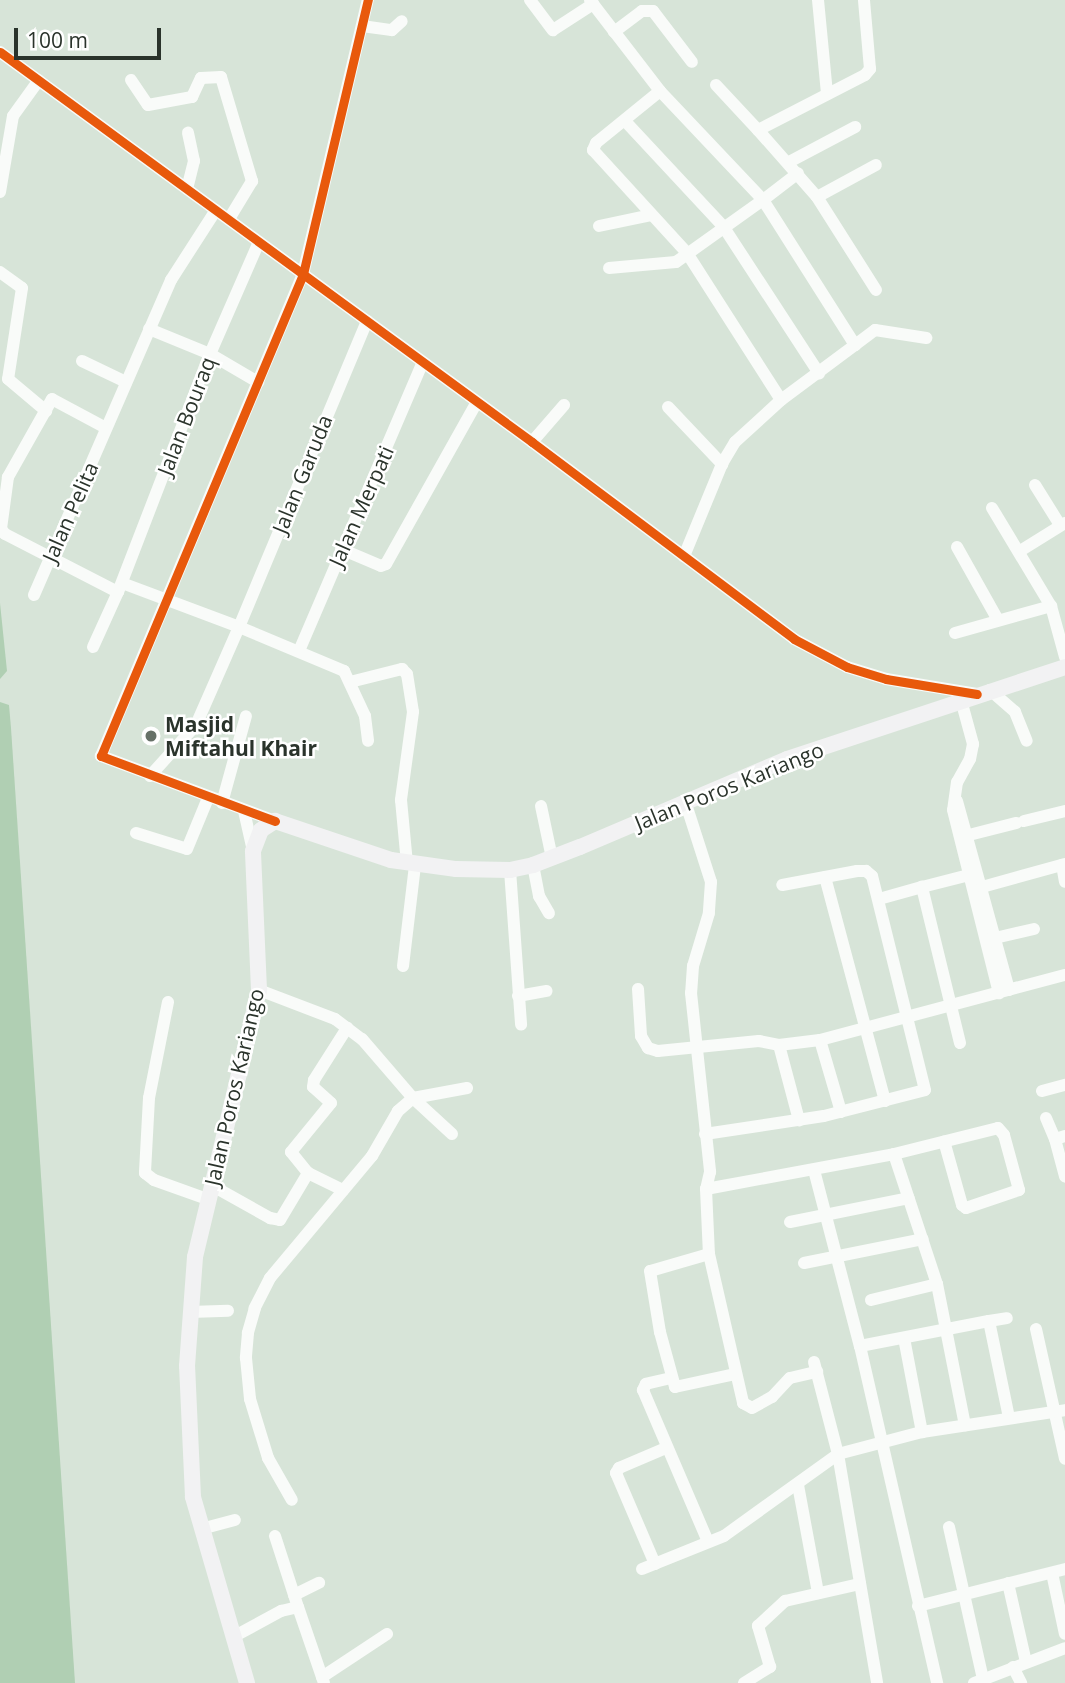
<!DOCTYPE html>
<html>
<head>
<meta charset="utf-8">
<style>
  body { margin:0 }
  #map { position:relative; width:1065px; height:1683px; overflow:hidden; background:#d7e4d8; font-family:"Open Sans",sans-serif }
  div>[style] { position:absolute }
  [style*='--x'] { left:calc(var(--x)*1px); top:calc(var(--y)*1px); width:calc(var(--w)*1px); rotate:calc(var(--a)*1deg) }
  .green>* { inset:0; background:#b0cfb3 }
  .street>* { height:12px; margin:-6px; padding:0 6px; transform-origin:6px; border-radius:6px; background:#f9fbf9 }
  .secondary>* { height:16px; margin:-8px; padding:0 8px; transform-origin:8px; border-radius:8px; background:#f2f2f3 }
  .cycleway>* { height:9px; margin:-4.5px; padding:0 4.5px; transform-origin:4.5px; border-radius:4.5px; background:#e8590c }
  .dots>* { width:19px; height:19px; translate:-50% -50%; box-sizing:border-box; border:4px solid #fff; border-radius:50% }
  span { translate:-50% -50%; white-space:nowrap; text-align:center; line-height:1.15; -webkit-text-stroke:5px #fff; paint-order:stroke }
  .street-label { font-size:21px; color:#2a332b }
  .poi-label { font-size:21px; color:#2a332b; font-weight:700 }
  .left { translate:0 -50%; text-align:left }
  .scale { position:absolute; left:14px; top:28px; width:147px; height:32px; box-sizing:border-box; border:4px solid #2a332b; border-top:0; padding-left:9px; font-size:21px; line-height:24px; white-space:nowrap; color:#2a332b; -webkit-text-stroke:5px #fff; paint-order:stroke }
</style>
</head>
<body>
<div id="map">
  <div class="green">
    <div style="clip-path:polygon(0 603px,7px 671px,0 679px)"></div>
    <div style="clip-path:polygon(0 702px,9px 705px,11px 728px,75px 1683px,0 1683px)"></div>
  </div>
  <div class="street">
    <div style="--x:530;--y:0;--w:38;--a:53"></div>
    <div style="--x:553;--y:30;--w:48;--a:-33"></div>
    <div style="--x:590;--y:0;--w:115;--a:52.4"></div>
    <div style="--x:660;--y:91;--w:150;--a:46.6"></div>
    <div style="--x:763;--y:200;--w:44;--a:-37.6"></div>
    <div style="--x:818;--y:0;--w:94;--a:84.5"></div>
    <div style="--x:362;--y:26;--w:30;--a:8"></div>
    <div style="--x:392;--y:30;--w:13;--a:-42"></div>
    <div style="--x:614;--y:32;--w:35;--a:-37"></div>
    <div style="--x:642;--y:11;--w:11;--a:0"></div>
    <div style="--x:653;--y:11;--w:64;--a:52.6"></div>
    <div style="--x:0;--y:52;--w:660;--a:36.24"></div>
    <div style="--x:532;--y:442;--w:328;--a:36.9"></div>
    <div style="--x:794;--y:639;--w:60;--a:27.8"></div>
    <div style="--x:847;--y:667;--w:41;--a:17.1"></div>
    <div style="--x:886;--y:679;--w:92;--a:9.4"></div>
    <div style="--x:131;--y:80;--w:30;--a:56"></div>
    <div style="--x:148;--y:105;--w:45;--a:-10.3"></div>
    <div style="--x:192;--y:97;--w:21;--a:-65"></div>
    <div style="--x:201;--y:78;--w:20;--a:-3"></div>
    <div style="--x:221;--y:77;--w:109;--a:73.4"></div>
    <div style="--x:252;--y:181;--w:44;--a:121.2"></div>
    <div style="--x:716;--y:85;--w:62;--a:47"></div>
    <div style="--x:758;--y:130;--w:120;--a:-27.2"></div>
    <div style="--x:865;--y:75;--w:8;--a:-50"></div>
    <div style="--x:870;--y:69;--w:69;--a:-95"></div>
    <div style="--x:660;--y:91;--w:82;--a:140.9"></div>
    <div style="--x:596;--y:143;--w:8;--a:113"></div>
    <div style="--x:593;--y:150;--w:139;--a:47.6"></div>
    <div style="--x:687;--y:253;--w:174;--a:57.4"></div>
    <div style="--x:625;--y:121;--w:144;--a:47"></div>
    <div style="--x:723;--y:226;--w:176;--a:56.9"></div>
    <div style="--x:758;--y:130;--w:89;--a:48.6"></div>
    <div style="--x:817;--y:197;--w:110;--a:57.6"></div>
    <div style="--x:789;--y:162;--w:75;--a:-27.9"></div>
    <div style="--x:187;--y:189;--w:29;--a:-76"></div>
    <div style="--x:194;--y:161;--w:29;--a:-102"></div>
    <div style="--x:0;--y:192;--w:77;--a:-80.3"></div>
    <div style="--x:13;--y:116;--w:44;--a:-54.2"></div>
    <div style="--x:817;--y:197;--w:67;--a:-28.5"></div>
    <div style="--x:599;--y:226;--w:53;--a:-11.9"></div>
    <div style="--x:609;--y:268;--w:67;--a:-5.1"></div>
    <div style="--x:676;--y:262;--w:107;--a:-35.5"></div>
    <div style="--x:763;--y:200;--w:172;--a:57.6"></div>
    <div style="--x:855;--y:345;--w:92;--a:143.4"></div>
    <div style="--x:781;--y:400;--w:62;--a:137.6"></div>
    <div style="--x:735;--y:442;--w:26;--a:121"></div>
    <div style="--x:722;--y:464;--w:100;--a:112.4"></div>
    <div style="--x:0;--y:272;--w:27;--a:36"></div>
    <div style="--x:22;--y:288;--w:92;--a:98.7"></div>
    <div style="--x:8;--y:379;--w:50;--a:40.1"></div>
    <div style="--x:149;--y:329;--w:66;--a:22.3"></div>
    <div style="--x:210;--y:354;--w:56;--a:30.3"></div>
    <div style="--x:855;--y:345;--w:25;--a:-37"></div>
    <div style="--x:875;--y:330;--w:52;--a:8.9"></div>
    <div style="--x:82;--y:361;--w:49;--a:25.5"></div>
    <div style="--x:668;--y:407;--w:79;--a:46.5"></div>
    <div style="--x:106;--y:428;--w:61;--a:-151.8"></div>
    <div style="--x:52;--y:399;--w:90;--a:119.4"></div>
    <div style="--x:8;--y:477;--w:52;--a:97.7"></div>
    <div style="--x:1;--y:529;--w:6;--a:51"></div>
    <div style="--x:5;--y:534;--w:127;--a:27.2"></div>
    <div style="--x:532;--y:442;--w:49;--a:-49.1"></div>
    <div style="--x:1035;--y:485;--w:47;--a:58"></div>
    <div style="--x:992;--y:508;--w:114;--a:59"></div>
    <div style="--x:1051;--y:606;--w:53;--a:74.6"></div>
    <div style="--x:957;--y:547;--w:84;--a:60.7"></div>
    <div style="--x:341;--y:549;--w:43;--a:23"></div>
    <div style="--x:381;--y:566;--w:5;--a:-22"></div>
    <div style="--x:386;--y:564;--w:186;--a:-60.7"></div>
    <div style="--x:1020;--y:551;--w:53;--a:-31.9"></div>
    <div style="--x:122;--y:583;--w:125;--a:20.6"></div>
    <div style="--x:239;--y:627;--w:332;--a:-67.3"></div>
    <div style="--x:34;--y:595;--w:344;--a:-66.5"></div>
    <div style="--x:171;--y:280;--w:83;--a:-57.3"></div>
    <div style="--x:955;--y:633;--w:100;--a:-15.7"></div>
    <div style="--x:93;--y:647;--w:60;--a:-65.6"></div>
    <div style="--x:118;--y:592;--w:255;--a:-68.9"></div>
    <div style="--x:210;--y:354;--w:122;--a:-66.4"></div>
    <div style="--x:299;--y:651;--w:314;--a:-66.8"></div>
    <div style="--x:350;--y:682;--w:54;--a:-14"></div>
    <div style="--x:402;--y:669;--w:7;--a:45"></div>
    <div style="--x:407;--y:674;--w:38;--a:81"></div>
    <div style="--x:413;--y:712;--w:89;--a:97.8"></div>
    <div style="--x:401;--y:800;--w:64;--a:84.6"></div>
    <div style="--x:990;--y:690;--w:33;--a:41"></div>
    <div style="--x:1015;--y:712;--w:31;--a:68"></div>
    <div style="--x:961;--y:700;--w:46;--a:74.7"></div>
    <div style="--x:973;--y:744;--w:15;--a:101"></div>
    <div style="--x:970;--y:759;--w:26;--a:119"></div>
    <div style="--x:957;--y:782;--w:28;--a:98"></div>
    <div style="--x:953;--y:810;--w:189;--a:75.9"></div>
    <div style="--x:150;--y:776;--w:69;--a:-48"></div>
    <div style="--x:196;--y:725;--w:107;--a:-66.3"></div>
    <div style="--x:239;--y:627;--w:114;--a:22.7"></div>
    <div style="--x:344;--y:671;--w:50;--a:65"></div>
    <div style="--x:365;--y:716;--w:25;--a:83"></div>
    <div style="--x:685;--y:801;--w:85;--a:72.2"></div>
    <div style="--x:711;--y:882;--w:31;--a:94"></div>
    <div style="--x:709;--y:913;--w:55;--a:106.8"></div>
    <div style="--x:693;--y:966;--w:27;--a:94"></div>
    <div style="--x:691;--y:993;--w:180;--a:83.9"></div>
    <div style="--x:710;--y:1172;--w:17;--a:103"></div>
    <div style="--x:706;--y:1189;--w:191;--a:-10.5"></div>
    <div style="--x:894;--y:1154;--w:107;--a:-14"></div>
    <div style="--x:998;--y:1128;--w:9;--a:49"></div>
    <div style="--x:1004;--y:1135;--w:57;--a:74.7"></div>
    <div style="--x:1019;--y:1190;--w:56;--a:161.2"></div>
    <div style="--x:966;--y:1208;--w:5;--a:-143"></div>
    <div style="--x:962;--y:1205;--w:66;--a:-105.7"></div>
    <div style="--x:957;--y:801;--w:196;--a:74.6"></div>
    <div style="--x:222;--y:803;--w:90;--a:-74.6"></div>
    <div style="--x:541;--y:806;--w:53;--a:78.1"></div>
    <div style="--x:244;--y:811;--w:41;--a:77.3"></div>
    <div style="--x:275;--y:821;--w:186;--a:-159.5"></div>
    <div style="--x:101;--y:756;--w:523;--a:-67.26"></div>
    <div style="--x:303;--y:274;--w:282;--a:-76.7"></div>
    <div style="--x:1024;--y:821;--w:42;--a:-13.7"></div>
    <div style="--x:136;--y:833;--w:53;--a:17.4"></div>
    <div style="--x:187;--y:849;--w:55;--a:-67.6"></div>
    <div style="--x:969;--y:835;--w:49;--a:-14.3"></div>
    <div style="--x:533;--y:865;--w:32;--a:79"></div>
    <div style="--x:539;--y:896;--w:20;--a:60"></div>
    <div style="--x:1062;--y:865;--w:17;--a:80"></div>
    <div style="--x:510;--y:870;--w:155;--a:85.9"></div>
    <div style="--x:825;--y:877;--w:232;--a:75"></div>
    <div style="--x:982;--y:887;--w:86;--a:-15.5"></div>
    <div style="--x:879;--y:899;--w:45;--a:-15.6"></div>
    <div style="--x:995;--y:938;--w:40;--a:-13"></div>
    <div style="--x:403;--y:966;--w:102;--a:-83.2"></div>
    <div style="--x:638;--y:989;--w:47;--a:86.3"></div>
    <div style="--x:641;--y:1036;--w:14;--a:60"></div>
    <div style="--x:648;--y:1048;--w:10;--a:17"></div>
    <div style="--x:658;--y:1051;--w:101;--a:-5.7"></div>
    <div style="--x:759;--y:1041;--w:20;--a:11"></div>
    <div style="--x:779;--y:1045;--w:41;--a:-7"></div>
    <div style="--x:820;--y:1040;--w:253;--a:-14.9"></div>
    <div style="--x:259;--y:990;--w:81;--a:20.9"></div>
    <div style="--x:335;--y:1019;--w:34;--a:37"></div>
    <div style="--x:362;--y:1039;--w:78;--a:49.2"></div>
    <div style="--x:413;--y:1098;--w:20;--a:139"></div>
    <div style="--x:398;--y:1111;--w:52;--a:120"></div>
    <div style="--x:372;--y:1156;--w:159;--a:129.9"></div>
    <div style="--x:270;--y:1278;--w:34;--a:117"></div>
    <div style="--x:255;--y:1308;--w:26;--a:106"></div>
    <div style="--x:248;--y:1333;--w:25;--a:95"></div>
    <div style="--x:246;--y:1358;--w:41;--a:84.4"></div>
    <div style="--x:250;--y:1399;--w:62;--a:73"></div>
    <div style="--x:268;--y:1458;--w:48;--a:60.3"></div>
    <div style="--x:518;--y:996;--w:29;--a:-10"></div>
    <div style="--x:168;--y:1002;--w:98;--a:101.2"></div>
    <div style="--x:149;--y:1098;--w:75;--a:93.1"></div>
    <div style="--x:145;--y:1173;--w:11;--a:38"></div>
    <div style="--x:154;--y:1180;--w:56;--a:19.7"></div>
    <div style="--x:820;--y:1040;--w:75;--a:73.7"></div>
    <div style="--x:960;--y:1043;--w:161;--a:-103.7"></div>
    <div style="--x:922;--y:887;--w:49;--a:-14.3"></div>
    <div style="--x:779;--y:1045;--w:78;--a:75.1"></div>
    <div style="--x:1042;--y:1091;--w:24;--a:-15"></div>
    <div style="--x:1046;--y:1118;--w:23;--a:67"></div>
    <div style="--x:452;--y:1134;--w:53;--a:-137.3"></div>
    <div style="--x:413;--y:1098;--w:55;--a:-10.5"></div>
    <div style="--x:705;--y:1134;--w:120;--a:-8.6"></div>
    <div style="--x:824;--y:1116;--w:104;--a:-14.4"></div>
    <div style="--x:925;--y:1090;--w:220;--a:-103.9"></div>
    <div style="--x:872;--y:876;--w:8;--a:-140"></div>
    <div style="--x:866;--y:871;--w:9;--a:180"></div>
    <div style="--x:857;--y:871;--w:76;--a:169.4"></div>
    <div style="--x:1065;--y:1136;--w:10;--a:163"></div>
    <div style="--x:1055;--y:1139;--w:39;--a:75"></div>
    <div style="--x:894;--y:1154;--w:137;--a:71.7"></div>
    <div style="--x:937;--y:1284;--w:144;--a:78.8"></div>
    <div style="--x:814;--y:1170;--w:182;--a:75.4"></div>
    <div style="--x:860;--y:1346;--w:346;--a:77.1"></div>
    <div style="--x:308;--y:1173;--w:27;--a:-129"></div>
    <div style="--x:291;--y:1152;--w:63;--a:-50.8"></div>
    <div style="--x:331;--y:1103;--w:24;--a:-138"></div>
    <div style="--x:313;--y:1087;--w:7;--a:-82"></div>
    <div style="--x:314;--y:1080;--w:62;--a:-57.6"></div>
    <div style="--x:211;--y:1185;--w:68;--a:29.2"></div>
    <div style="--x:270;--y:1218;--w:10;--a:11"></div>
    <div style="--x:280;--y:1220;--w:55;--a:-59.2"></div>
    <div style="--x:308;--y:1173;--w:39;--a:26"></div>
    <div style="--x:706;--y:1189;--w:65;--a:87.4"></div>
    <div style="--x:709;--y:1254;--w:153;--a:77.1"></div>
    <div style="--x:743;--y:1403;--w:10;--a:29"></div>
    <div style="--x:752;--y:1408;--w:23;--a:-29"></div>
    <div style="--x:772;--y:1397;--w:26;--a:-47"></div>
    <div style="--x:790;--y:1378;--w:28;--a:-13"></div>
    <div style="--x:790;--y:1222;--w:121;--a:-11.4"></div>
    <div style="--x:709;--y:1254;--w:61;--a:163.9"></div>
    <div style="--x:650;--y:1271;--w:62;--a:80.7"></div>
    <div style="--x:660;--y:1332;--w:57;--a:74.7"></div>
    <div style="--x:675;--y:1387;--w:61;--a:-12.2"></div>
    <div style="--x:804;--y:1263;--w:121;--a:-11.4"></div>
    <div style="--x:871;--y:1300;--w:68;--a:-13.6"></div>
    <div style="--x:190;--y:1312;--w:38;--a:-2"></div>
    <div style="--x:989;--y:1321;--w:18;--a:-9"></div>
    <div style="--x:1036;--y:1329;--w:133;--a:77.4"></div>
    <div style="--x:904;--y:1338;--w:96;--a:79.2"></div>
    <div style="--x:860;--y:1346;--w:131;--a:-11"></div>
    <div style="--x:989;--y:1321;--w:99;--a:78.3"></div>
    <div style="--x:814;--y:1362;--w:95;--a:75.4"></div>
    <div style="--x:838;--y:1454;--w:232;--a:80.3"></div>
    <div style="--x:671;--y:1378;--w:26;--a:167"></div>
    <div style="--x:646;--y:1384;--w:7;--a:117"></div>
    <div style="--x:643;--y:1390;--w:165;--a:66.8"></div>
    <div style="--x:798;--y:1485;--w:110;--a:79.5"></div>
    <div style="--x:949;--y:1527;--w:156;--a:77.4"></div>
    <div style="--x:201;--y:1529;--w:35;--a:-15"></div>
    <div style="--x:275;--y:1536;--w:75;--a:72.1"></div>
    <div style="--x:655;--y:1564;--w:99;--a:-113.2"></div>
    <div style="--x:616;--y:1473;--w:6;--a:-59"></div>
    <div style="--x:619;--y:1468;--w:51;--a:-23.1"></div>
    <div style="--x:642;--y:1569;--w:88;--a:-21.9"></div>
    <div style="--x:724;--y:1536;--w:140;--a:-35.7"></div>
    <div style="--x:838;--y:1454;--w:87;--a:-14.7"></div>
    <div style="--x:922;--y:1432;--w:145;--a:-8.7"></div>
    <div style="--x:1052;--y:1573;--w:62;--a:78"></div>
    <div style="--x:1008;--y:1583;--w:81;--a:77.2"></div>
    <div style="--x:294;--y:1595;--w:28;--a:-26"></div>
    <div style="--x:918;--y:1606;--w:152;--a:-14.1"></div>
    <div style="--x:233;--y:1637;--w:55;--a:-28.4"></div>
    <div style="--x:281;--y:1611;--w:17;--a:-13"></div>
    <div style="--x:298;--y:1607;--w:80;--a:71.1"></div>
    <div style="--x:1013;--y:1667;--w:18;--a:63"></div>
    <div style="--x:322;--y:1677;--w:78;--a:-33.5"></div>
    <div style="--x:744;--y:1683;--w:31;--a:-32"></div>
    <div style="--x:770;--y:1667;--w:43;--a:-106.3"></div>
    <div style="--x:758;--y:1626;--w:37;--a:-43"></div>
    <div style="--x:785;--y:1601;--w:77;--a:-12.8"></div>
    <div style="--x:974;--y:1683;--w:97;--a:-21"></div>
  </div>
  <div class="secondary">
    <div style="--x:247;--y:1683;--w:194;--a:-106.2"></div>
    <div style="--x:193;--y:1497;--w:131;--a:-92.6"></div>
    <div style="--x:187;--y:1366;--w:109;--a:-85.8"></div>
    <div style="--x:195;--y:1257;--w:275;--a:-76.5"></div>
    <div style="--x:259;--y:990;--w:139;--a:-92.5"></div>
    <div style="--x:253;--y:851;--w:22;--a:-69"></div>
    <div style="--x:261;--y:830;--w:17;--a:-33"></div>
    <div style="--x:275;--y:821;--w:122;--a:18.6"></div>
    <div style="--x:391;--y:860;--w:66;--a:7.9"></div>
    <div style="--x:456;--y:869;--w:54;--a:1.1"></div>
    <div style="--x:510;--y:870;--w:24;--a:-12"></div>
    <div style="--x:533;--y:865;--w:50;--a:-21"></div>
    <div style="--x:580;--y:847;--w:225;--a:-23"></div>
    <div style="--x:787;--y:759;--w:293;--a:-18.3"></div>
  </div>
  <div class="cycleway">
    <div style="--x:0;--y:52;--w:660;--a:36.24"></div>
    <div style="--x:532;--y:442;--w:328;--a:36.9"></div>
    <div style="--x:794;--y:639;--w:60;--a:27.8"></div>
    <div style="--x:847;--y:667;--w:41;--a:17.1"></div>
    <div style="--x:886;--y:679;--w:92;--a:9.4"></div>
    <div style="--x:275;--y:821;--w:186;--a:-159.5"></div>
    <div style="--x:101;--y:756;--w:523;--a:-67.26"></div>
    <div style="--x:303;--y:274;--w:282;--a:-76.7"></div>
  </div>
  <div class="dots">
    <div style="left:151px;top:736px;background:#677168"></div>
  </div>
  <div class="street-label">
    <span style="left:186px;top:416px;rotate:-69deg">Jalan Bouraq</span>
    <span style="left:302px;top:474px;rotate:-68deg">Jalan Garuda</span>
    <span style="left:361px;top:506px;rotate:-66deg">Jalan Merpati</span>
    <span style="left:70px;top:512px;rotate:-66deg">Jalan Pelita</span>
    <span style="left:729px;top:786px;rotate:-22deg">Jalan Poros Kariango</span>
    <span style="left:234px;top:1087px;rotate:-77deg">Jalan Poros Kariango</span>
  </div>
  <div class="poi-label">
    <span class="left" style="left:165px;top:736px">Masjid<br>Miftahul Khair</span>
  </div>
  <div class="scale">100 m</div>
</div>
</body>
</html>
